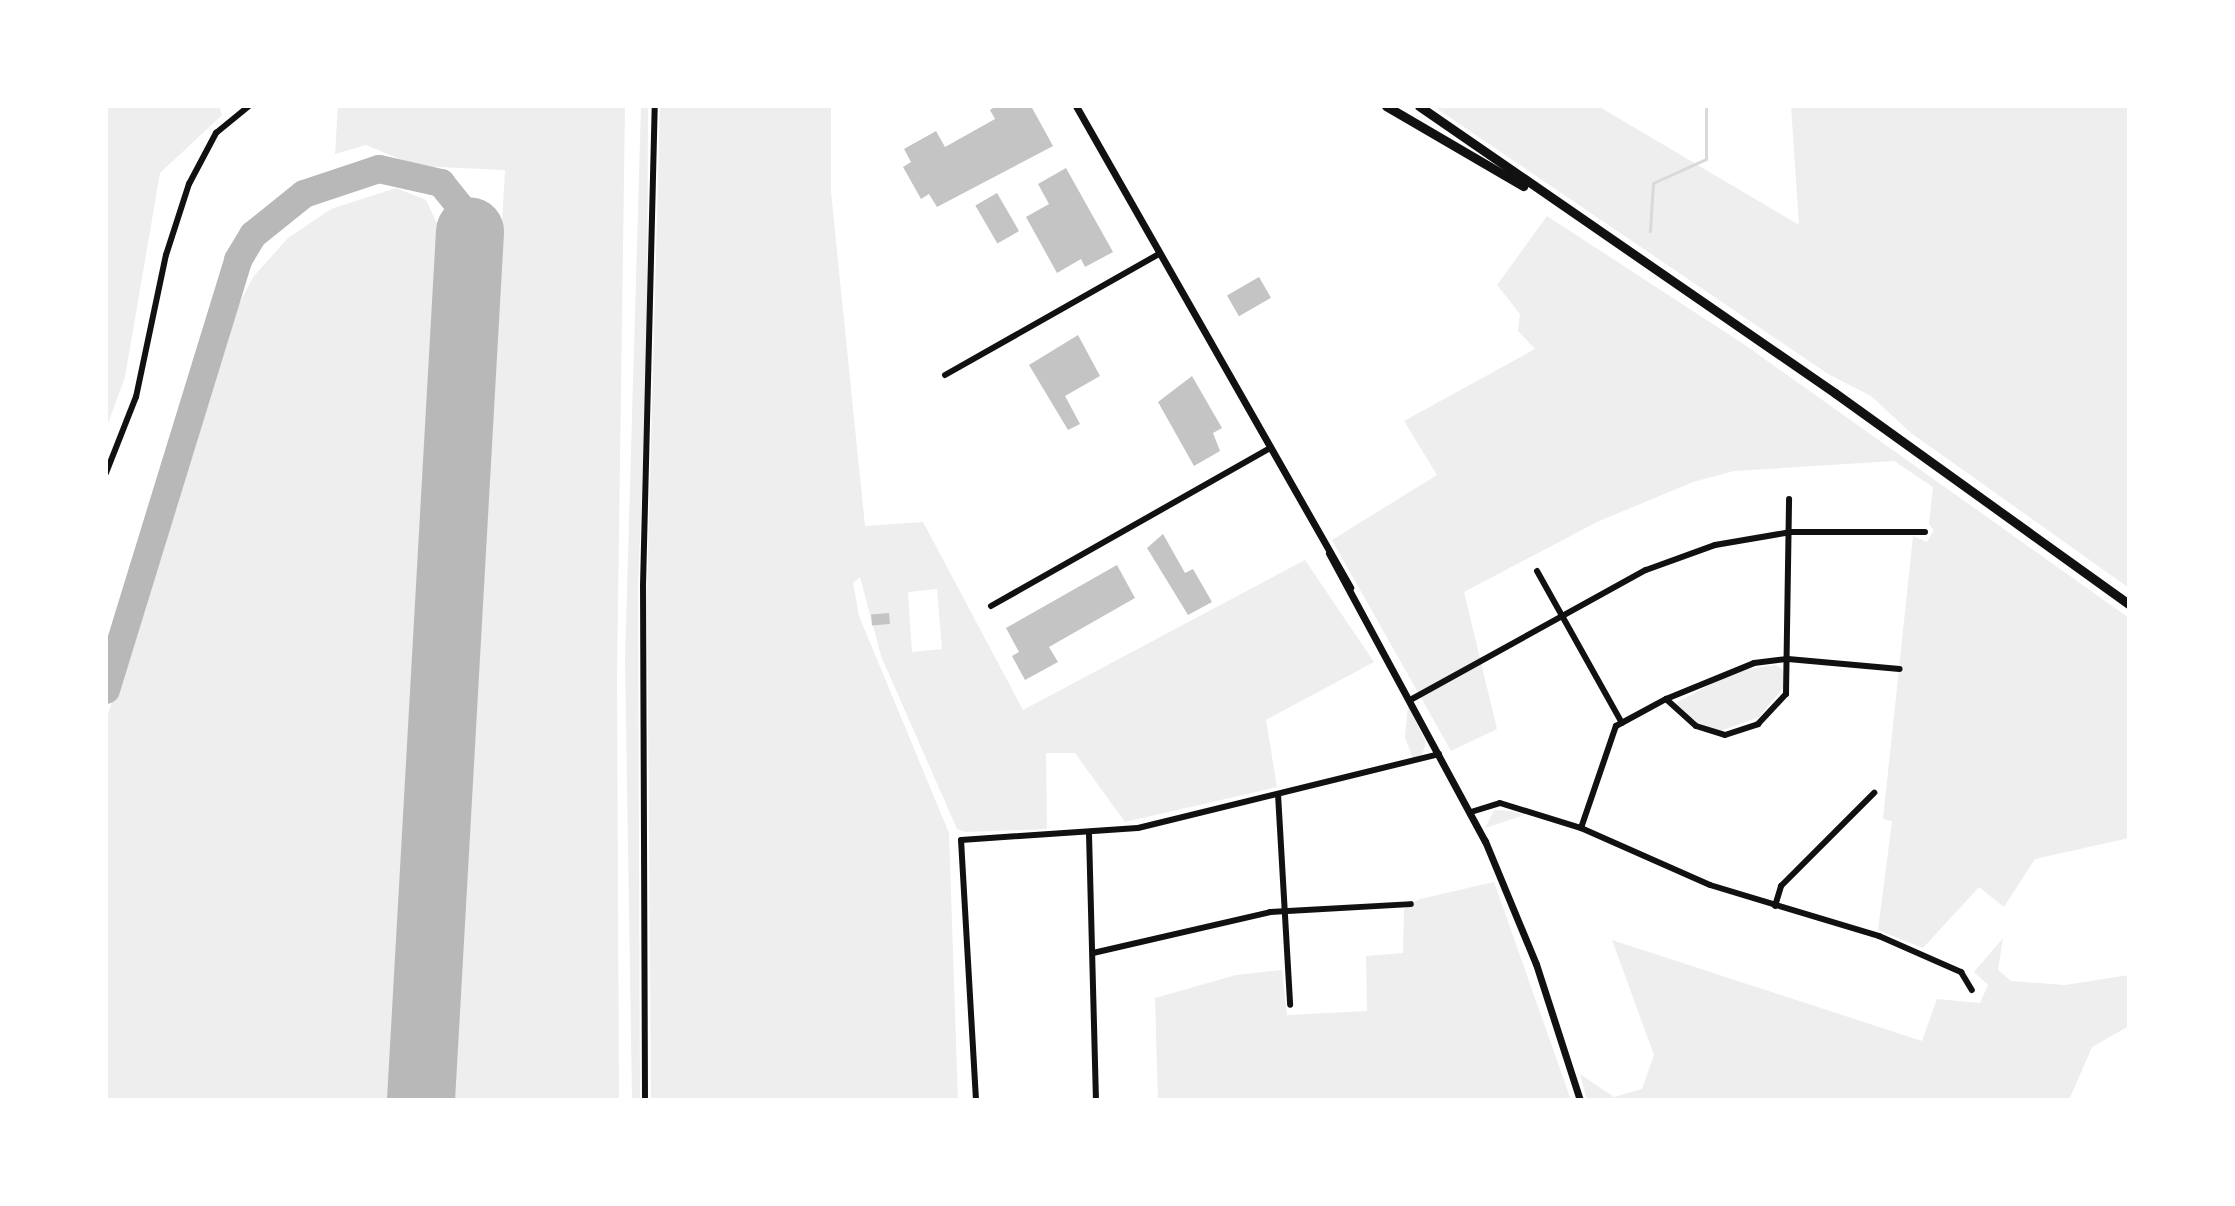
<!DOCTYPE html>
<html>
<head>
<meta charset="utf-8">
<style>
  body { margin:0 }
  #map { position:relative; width:2235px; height:1206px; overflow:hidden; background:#fff; font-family:Cabin,sans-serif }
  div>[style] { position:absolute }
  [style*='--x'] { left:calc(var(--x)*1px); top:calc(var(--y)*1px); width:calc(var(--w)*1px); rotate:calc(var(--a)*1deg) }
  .green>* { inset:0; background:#eee }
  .stream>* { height:3px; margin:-1.5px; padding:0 1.5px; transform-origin:1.5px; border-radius:1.5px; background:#d9d9d9 }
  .taxiway>* { height:28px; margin:-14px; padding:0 14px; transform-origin:14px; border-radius:14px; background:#b8b8b8 }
  .runway>* { height:68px; margin:-34px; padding:0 34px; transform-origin:34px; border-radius:34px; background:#b8b8b8 }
  .building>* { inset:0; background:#c4c4c4; transform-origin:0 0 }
  .minor>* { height:6px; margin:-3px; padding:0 3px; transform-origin:3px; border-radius:3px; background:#111 }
  .tertiary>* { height:7px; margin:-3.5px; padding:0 3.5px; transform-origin:3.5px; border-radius:3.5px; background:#111 }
  .primary>* { height:9px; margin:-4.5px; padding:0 4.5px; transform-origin:4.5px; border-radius:4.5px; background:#111 }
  span { translate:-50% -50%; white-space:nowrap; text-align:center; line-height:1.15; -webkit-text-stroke:8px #fff; paint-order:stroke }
  .frame { position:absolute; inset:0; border:108px solid #fff; pointer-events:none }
</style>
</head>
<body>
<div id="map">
  <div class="green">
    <div style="clip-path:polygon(106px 106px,219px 106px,222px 115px,160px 173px,125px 377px,106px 429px)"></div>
    <div style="clip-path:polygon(338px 106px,625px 106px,617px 676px,619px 1100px,452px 1100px,505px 170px,416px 166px,366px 145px,335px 154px)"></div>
    <div style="clip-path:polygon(641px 106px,648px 106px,647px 366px,638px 586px,640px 1100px,632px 1100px,625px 659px)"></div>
    <div style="clip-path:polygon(evenodd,660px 106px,831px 106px,831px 192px,865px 526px,923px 522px,1023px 710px,1305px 560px,1374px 662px,1266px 720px,1277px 787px,1125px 822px,1075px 753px,1046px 753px,1047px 829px,966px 832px,957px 829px,881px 656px,860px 577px,853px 583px,859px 616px,949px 833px,958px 1100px,651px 1100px,647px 592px,660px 106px,937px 589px,942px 649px,912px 652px,908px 592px,937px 589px)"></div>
    <div style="clip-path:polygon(1433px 106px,1598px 106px,1799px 225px,1791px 106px,2129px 106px,2129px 588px,1911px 433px,1871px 396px,1828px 374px)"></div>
    <div style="clip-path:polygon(396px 188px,426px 200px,440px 230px,391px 1100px,106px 1100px,106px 721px,223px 335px,253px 277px,288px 238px,331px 209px)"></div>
    <div style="clip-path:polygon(1547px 216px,1745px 345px,2129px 618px,2129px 838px,2035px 859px,2004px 907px,1979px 887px,1923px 948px,1878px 930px,1892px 821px,1883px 819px,1913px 536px,1927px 542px,1934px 530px,1929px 524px,1933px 487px,1894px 461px,1734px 471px,1693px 482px,1597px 522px,1464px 592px,1497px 729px,1451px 751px,1332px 540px,1437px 475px,1404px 421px,1535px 349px,1518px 331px,1520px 314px,1497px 285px)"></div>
    <div style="clip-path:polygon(1776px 665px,1783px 670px,1784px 687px,1759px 717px,1720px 731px,1700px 725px,1674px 704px,1736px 671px)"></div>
    <div style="clip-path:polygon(1408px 705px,1426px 743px,1422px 755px,1413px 759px,1405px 737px)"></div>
    <div style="clip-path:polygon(1494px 810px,1511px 811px,1524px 815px,1485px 828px)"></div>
    <div style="clip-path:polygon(1494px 882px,1571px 1100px,1158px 1100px,1155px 998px,1236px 975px,1282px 970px,1287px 1015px,1367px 1011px,1366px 956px,1403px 953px,1404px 909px,1420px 899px)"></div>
    <div style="clip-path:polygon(2003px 938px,1998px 970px,2011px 981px,2065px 985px,2129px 975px,2129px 1026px,2092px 1047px,2069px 1100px,1587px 1100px,1580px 1074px,1614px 1097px,1642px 1089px,1654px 1055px,1612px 940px,1922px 1041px,1937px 999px,1980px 1003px,1988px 985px,1974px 972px)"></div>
  </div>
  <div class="stream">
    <div style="--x:1650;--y:231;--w:48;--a:-86.4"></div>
    <div style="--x:1653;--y:183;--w:58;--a:-24.4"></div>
    <div style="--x:1706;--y:159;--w:53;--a:-90"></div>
  </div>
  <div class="taxiway">
    <div style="--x:106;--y:690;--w:450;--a:-72.9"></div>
    <div style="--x:238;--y:260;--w:29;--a:-59"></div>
    <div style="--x:253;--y:235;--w:65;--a:-38.8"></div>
    <div style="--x:304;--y:194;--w:79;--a:-18.4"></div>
    <div style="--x:379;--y:169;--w:64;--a:12.7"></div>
    <div style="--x:441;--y:183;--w:35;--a:51"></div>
    <div style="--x:463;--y:210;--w:22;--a:72"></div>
  </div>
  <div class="runway">
    <div style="--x:421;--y:1100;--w:870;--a:-86.77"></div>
  </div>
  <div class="building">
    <div style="clip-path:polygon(996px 106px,1031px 106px,1053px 146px,937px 207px,929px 194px,921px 199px,903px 167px,911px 162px,904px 149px,936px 131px,945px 147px,995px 119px,990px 110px)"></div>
    <div style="clip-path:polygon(1066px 168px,1113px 252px,1085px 267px,1081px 259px,1057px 273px,1026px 217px,1049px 204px,1038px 184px)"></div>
    <div style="left:997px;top:193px;width:44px;height:25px;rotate:60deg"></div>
    <div style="left:1259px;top:277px;width:24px;height:37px;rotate:60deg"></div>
    <div style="clip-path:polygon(1078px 335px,1100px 376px,1065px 396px,1080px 424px,1068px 430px,1029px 365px)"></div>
    <div style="clip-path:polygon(1192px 376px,1222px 428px,1213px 433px,1220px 451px,1194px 466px,1158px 402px)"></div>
    <div style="clip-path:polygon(1163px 534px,1185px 573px,1193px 569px,1212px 602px,1188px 615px,1147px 548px)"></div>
    <div style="clip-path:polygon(1117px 565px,1135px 598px,1049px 647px,1058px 662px,1025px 680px,1012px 656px,1019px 652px,1006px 628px)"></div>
    <div style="left:889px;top:613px;width:11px;height:18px;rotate:85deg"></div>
  </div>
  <div class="minor">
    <div style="--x:945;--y:375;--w:246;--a:-29.5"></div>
    <div style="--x:106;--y:473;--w:82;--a:-68.5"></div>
    <div style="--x:136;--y:397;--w:145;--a:-78.1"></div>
    <div style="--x:166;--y:255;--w:75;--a:-72.1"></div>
    <div style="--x:189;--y:184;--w:58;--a:-62.1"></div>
    <div style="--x:216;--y:133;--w:43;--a:-39.3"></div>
    <div style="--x:1537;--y:571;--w:174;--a:60.8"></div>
    <div style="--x:991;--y:606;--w:321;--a:-29.5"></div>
    <div style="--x:1412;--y:699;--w:267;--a:-28.9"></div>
    <div style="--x:1646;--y:570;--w:73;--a:-19.9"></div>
    <div style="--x:1715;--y:545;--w:77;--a:-9.7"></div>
    <div style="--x:1791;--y:532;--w:134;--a:0"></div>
    <div style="--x:1666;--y:699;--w:40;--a:42"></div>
    <div style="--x:1696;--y:726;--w:30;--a:17"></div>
    <div style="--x:1725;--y:735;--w:35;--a:-18"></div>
    <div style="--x:1758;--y:724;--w:41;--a:-47"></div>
    <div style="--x:1786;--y:694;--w:195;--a:-89.1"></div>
    <div style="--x:1278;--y:794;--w:211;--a:86.7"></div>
    <div style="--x:1471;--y:812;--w:30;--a:-17"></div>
    <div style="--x:1500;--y:803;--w:85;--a:17.2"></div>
    <div style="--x:1581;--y:828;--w:141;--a:23.8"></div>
    <div style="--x:1710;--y:885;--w:177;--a:16.8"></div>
    <div style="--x:1879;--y:936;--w:90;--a:23.7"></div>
    <div style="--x:1961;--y:972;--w:21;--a:59"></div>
    <div style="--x:1581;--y:828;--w:108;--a:-71.1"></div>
    <div style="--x:1616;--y:726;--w:57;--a:-28.4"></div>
    <div style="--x:1666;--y:699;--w:95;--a:-22.2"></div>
    <div style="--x:1754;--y:663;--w:34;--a:-7"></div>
    <div style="--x:1788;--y:659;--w:112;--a:5.1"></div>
    <div style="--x:1089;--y:834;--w:266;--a:88.5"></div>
    <div style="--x:1775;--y:906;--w:21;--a:-73"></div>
    <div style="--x:1781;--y:886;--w:132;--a:-45"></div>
    <div style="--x:1093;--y:953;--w:182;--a:-13"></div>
    <div style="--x:1270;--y:912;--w:141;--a:-3.2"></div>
    <div style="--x:645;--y:1100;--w:514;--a:-90.22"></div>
    <div style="--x:643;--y:586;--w:480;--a:-88.6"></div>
    <div style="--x:976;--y:1100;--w:260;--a:-93.3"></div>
    <div style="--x:961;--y:840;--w:177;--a:-3.9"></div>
    <div style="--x:1138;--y:828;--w:310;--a:-13.8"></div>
  </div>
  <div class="tertiary">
    <div style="--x:1076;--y:106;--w:554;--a:60.33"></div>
    <div style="--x:1329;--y:553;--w:328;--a:61.6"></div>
    <div style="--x:1485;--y:841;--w:133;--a:67.5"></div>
    <div style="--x:1536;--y:964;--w:143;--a:72.1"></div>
  </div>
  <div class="primary">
    <div style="--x:1386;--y:106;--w:159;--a:30.3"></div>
    <div style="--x:1419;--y:106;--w:505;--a:34.6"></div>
    <div style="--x:1835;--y:393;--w:362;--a:35.7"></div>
  </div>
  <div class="frame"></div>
</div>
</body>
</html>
